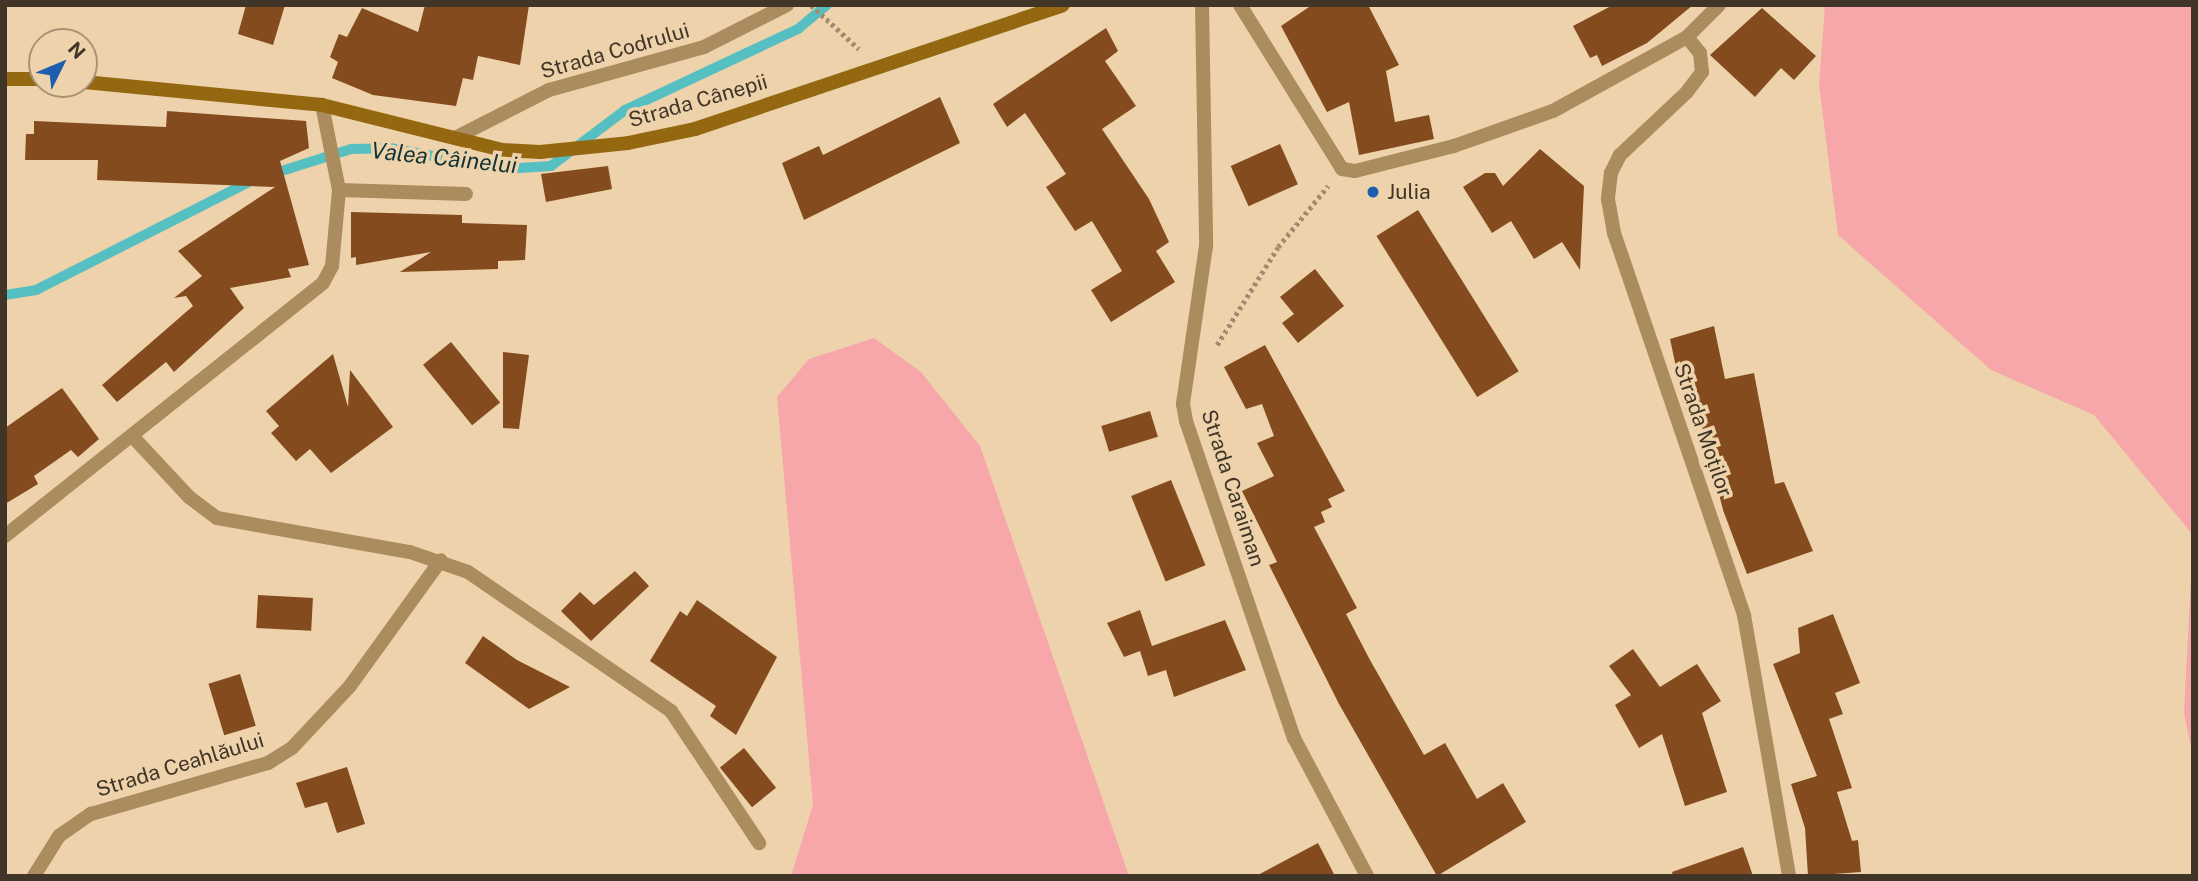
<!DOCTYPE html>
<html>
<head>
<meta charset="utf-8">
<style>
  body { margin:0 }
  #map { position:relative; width:2198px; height:881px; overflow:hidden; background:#edd2ab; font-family:"Public Sans",sans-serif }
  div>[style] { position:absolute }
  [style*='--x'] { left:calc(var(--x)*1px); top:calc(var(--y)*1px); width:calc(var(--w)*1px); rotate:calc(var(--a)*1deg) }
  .green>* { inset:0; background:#f7a7aa }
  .stream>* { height:10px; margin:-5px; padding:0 5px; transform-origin:5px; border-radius:5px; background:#56bfc1 }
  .building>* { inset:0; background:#844c1e; transform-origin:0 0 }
  .path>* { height:4.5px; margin-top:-2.25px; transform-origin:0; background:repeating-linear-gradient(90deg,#a08c70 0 3.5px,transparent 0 7px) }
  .lane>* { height:14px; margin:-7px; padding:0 7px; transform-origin:7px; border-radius:7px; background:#ab8c5f }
  .street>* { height:14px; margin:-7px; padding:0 7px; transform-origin:7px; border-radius:7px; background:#ab8c5f }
  .secondary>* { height:14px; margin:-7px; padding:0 7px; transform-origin:7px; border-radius:7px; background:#946711 }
  .dots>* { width:19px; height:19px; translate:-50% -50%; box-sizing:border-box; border:4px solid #edd2ab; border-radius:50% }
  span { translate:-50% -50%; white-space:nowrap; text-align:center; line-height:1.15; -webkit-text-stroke:7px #edd2ab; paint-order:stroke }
  .street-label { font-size:21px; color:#403526 }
  .poi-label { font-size:21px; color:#403526 }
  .left { translate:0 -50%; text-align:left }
  .water-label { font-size:23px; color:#123334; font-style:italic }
  .frame { position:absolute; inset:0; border:7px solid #403526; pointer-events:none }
  .north { position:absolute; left:28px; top:28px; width:70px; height:70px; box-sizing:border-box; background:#edd2ab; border:2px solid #a89376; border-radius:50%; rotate:47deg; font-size:19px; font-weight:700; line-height:28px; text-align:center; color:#403526 }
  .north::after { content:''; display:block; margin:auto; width:24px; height:32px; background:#1f5dae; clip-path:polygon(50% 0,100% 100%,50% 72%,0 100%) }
</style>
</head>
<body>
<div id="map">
  <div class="green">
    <div style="clip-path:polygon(1825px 5px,2193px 5px,2193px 535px,2094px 415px,1991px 370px,1838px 235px,1819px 85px)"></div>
    <div style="clip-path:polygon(874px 338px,921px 372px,980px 446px,1129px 876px,791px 876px,813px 805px,777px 397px,809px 359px)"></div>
    <div style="clip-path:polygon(2193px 538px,2193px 756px,2184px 714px)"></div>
  </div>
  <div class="stream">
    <div style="--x:272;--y:174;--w:83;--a:-17.6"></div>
    <div style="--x:351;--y:149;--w:39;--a:-1"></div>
    <div style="--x:390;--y:148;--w:115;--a:10.5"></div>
    <div style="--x:503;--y:169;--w:48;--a:-3.6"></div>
    <div style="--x:551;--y:166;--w:93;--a:-37.1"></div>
    <div style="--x:625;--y:110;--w:191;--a:-25.1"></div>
    <div style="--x:798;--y:29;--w:38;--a:-40"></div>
    <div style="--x:5;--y:295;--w:31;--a:-9"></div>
    <div style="--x:36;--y:290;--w:241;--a:-26.9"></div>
  </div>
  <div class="building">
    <div style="clip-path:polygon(246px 5px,285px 5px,273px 45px,238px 34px)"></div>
    <div style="clip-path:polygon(425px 5px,529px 5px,520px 65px,478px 56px,473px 80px,463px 78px,456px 106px,373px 95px,332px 78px,338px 62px,330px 57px,339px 34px,347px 37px,362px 8px,418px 32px)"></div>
    <div style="clip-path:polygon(1312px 5px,1368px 5px,1399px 65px,1386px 71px,1395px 122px,1429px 115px,1434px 139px,1359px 155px,1349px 102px,1327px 112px,1281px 26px)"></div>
    <div style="clip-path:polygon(1613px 5px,1693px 5px,1647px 43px,1602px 66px,1597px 55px,1590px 58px,1573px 26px)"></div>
    <div style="clip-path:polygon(1762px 8px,1816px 56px,1794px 80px,1781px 68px,1755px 97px,1710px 55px)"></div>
    <div style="clip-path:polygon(1106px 28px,1118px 51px,1105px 61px,1136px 106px,1102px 129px,1149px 199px,1169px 242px,1156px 251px,1175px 282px,1111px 322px,1091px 290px,1122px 271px,1092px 221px,1075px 231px,1046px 187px,1066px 174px,1025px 113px,1007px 127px,993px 104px)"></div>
    <div style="clip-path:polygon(940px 97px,960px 143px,804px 220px,782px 163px,819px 146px,823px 155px)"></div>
    <div style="clip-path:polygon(167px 111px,306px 121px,309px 148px,280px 161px,309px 265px,288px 269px,291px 277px,230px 288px,244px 308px,174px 372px,166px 362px,117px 402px,102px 385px,193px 306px,186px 296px,174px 298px,202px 276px,178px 251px,275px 187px,97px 180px,98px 160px,25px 160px,26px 134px,34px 134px,34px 121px,166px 127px)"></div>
    <div style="left:1280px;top:144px;width:44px;height:54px;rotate:66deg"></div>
    <div style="clip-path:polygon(1540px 149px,1584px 186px,1580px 270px,1562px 242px,1534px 259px,1511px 221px,1492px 233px,1463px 187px,1485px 173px,1495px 173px,1503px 186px)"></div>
    <div style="clip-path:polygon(608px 166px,612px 189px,546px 202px,541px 174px)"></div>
    <div style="left:1418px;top:210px;width:190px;height:49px;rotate:58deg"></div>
    <div style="clip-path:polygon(351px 212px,462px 215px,462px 223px,527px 225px,525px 260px,498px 261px,498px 269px,400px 272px,431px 252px,356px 265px,356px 257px,351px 258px)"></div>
    <div style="clip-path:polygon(1315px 269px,1344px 306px,1298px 343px,1282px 323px,1294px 314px,1280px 297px)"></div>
    <div style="clip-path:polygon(1714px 326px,1725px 379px,1754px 373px,1775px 484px,1784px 482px,1813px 551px,1747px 574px,1723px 510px,1697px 406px,1685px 409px,1670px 339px)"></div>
    <div style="left:451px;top:342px;width:78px;height:36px;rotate:51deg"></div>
    <div style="clip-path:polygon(1265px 345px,1345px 491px,1328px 499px,1332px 507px,1321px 512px,1325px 522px,1314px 527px,1357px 608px,1346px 614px,1370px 660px,1424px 755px,1445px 743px,1477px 799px,1503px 783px,1526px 822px,1437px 876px,1339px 704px,1269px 565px,1277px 562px,1242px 491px,1274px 476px,1257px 443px,1274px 436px,1262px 404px,1246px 409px,1224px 367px)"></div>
    <div style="clip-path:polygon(503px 352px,529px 355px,519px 429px,503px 428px)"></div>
    <div style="clip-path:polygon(333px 354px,348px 407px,350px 370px,393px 427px,331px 473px,310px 449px,296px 461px,271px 433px,279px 426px,266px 411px)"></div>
    <div style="clip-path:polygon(62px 388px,99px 439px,78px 457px,71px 450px,34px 476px,38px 484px,5px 504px,5px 428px)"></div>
    <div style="left:1150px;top:411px;width:27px;height:51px;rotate:73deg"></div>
    <div style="left:1171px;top:480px;width:92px;height:43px;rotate:68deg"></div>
    <div style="clip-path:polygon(635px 571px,649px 586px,591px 641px,561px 611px,580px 592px,594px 605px)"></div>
    <div style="left:258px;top:595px;width:55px;height:33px;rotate:3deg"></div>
    <div style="clip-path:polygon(697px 600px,777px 657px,736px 735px,710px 716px,716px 706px,650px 661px,680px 611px,687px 616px)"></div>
    <div style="clip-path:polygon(1140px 610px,1152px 646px,1225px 620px,1246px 670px,1174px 697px,1166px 670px,1148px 676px,1140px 651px,1124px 657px,1107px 623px)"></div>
    <div style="clip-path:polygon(1833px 614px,1860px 683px,1835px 693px,1843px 714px,1829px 719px,1852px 788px,1837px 792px,1852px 841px,1858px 840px,1861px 872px,1808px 876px,1805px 828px,1791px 784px,1817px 776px,1773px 664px,1800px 653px,1798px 628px)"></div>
    <div style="clip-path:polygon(483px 636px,517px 660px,570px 687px,529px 709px,465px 663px)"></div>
    <div style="clip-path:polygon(1633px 649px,1660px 687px,1697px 664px,1721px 701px,1702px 713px,1727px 792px,1685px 806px,1662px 734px,1639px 748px,1615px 705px,1631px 695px,1609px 666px)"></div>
    <div style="left:240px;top:674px;width:54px;height:33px;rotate:73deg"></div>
    <div style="left:744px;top:748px;width:51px;height:31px;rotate:51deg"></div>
    <div style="clip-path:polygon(347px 767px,365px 824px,337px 833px,327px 802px,305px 808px,296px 783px)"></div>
    <div style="clip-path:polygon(1318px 843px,1335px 876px,1256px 876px)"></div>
    <div style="clip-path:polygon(1743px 847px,1753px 876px,1673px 876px,1672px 872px)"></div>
  </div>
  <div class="path">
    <div style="--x:811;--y:5;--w:65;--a:42.5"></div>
    <div style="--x:1217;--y:345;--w:115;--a:-58.1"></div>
    <div style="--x:1278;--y:247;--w:79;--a:-50.7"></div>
  </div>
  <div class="lane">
    <div style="--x:34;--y:876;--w:47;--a:-58"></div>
    <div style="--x:59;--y:836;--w:39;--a:-35"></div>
    <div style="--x:91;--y:814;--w:184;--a:-16.1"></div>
    <div style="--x:268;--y:763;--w:28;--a:-32"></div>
    <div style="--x:292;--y:748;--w:85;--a:-46.9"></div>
    <div style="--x:350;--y:686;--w:155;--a:-54.2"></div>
  </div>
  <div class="street">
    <div style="--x:1202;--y:5;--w:241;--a:89"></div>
    <div style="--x:1206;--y:246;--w:160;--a:98.3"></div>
    <div style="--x:1183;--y:404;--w:17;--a:80"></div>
    <div style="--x:1186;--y:421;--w:335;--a:71.2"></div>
    <div style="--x:1294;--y:738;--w:156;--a:62.1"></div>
    <div style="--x:1240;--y:5;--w:193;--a:58.1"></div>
    <div style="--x:1342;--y:169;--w:13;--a:9"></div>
    <div style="--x:1355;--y:171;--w:102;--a:-14.2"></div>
    <div style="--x:1454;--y:146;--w:105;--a:-19.5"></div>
    <div style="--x:1553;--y:111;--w:153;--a:-28.9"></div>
    <div style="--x:1687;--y:37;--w:21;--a:51"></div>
    <div style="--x:1700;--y:53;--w:19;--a:84"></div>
    <div style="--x:1702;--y:72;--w:26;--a:127"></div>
    <div style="--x:1686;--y:93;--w:91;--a:136.8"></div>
    <div style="--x:1620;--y:155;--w:20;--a:117"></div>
    <div style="--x:1611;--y:173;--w:26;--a:97"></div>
    <div style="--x:1608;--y:199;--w:35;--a:80"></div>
    <div style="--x:1614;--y:233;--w:404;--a:71.2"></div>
    <div style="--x:1744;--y:615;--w:265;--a:80.2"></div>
    <div style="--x:1687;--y:37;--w:45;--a:-45"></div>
    <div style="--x:455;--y:138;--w:106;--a:-27.1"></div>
    <div style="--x:549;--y:90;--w:161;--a:-15.5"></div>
    <div style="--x:704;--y:47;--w:93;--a:-26.8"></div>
    <div style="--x:339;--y:190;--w:127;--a:1.8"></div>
    <div style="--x:134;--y:438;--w:81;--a:47"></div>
    <div style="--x:189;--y:497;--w:35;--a:37"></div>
    <div style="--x:217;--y:518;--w:196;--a:10"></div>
    <div style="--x:410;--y:552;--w:61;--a:19"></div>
    <div style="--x:468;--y:572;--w:246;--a:34.4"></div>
    <div style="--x:671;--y:711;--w:159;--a:56.3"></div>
    <div style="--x:5;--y:536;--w:406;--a:-38.5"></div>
    <div style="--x:323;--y:283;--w:19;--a:-62"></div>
    <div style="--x:332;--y:266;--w:76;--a:-84.7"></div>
    <div style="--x:339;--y:190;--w:87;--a:-101.3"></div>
  </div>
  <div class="secondary">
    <div style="--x:5;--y:79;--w:37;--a:0"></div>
    <div style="--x:84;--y:82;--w:239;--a:5.5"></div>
    <div style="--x:322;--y:105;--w:186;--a:14"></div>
    <div style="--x:502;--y:150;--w:38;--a:3"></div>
    <div style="--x:540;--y:152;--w:88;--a:-5.8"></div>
    <div style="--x:628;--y:143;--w:68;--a:-11.8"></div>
    <div style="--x:695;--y:129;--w:388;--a:-18.6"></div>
  </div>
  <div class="dots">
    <div style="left:1373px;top:192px;background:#1f5dae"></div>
  </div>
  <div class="street-label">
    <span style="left:615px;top:51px;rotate:-16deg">Strada Codrului</span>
    <span style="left:698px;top:101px;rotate:-16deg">Strada Cânepii</span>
    <span style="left:1703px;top:430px;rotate:71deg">Strada Moților</span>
    <span style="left:1233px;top:488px;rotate:72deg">Strada Caraiman</span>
    <span style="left:180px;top:765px;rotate:-17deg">Strada Ceahlăului</span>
  </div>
  <div class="poi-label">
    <span class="left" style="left:1387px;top:192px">Julia</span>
  </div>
  <div class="water-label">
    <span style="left:444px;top:158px;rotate:6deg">Valea Câinelui</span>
  </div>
  <div class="frame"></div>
  <div class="north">N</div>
</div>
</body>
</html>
